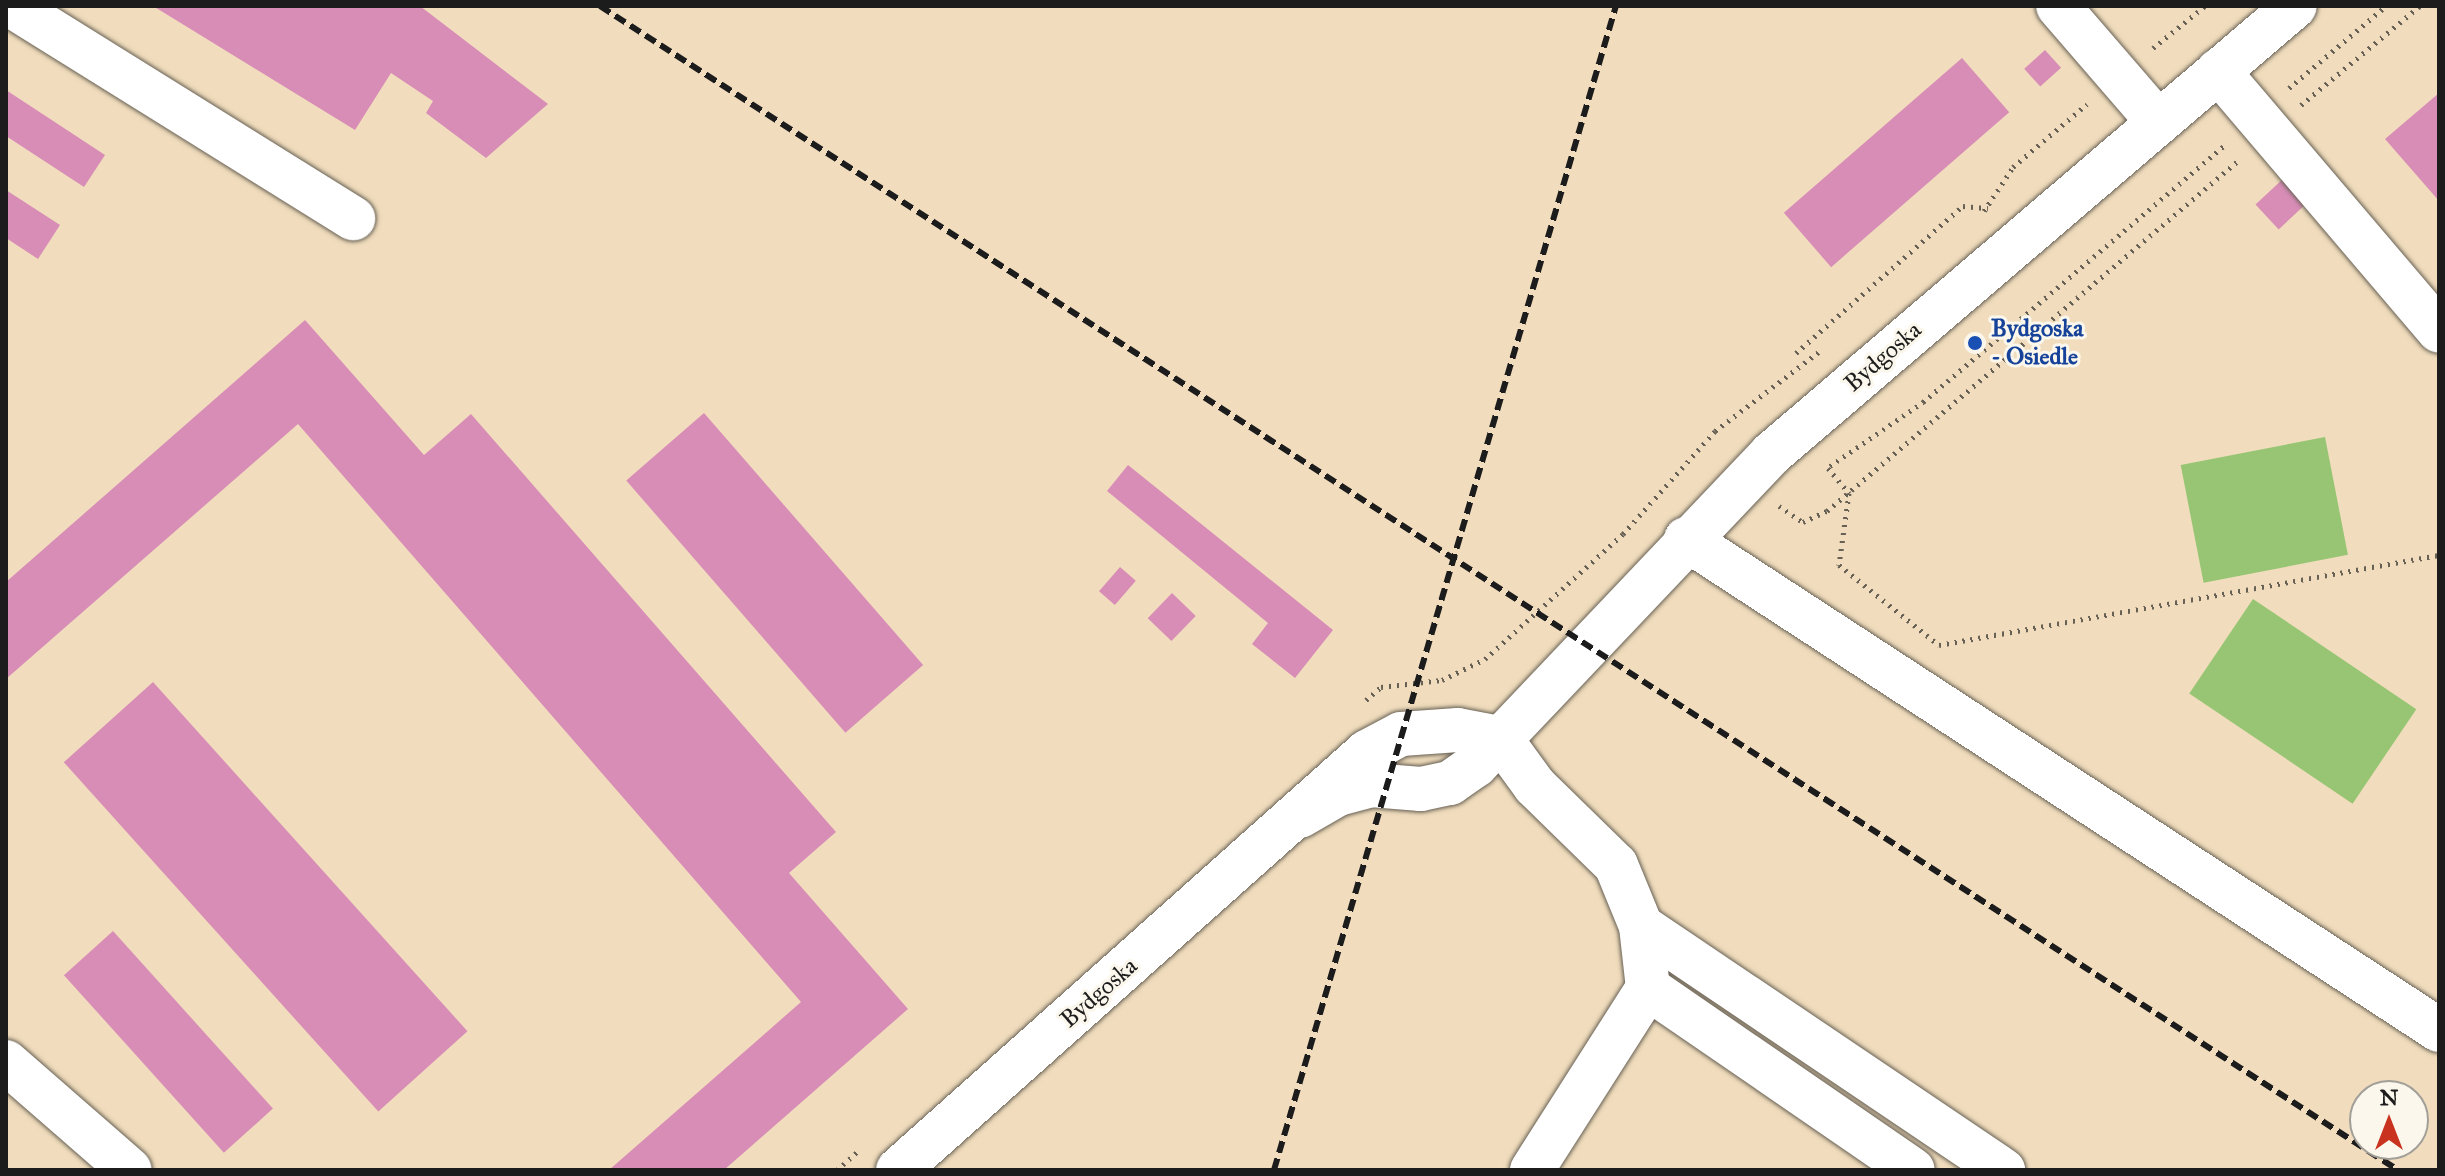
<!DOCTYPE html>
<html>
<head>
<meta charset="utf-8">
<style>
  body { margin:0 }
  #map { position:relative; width:2445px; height:1176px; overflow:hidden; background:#f1ddbd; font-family:"IM FELL Great Primer",serif }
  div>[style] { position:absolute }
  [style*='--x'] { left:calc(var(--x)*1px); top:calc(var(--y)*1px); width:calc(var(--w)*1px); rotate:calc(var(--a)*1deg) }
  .green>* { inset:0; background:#97c573; transform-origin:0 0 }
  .building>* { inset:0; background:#d88db7; transform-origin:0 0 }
  .path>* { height:5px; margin-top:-2.5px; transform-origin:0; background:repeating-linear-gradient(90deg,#676054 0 2px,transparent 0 8px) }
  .roads { filter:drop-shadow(0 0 2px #676054) drop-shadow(0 0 2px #676054) }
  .minor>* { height:44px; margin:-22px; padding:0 22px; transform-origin:22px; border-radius:22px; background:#fff }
  .rail>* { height:6px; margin-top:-3px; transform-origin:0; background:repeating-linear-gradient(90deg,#1c1c1c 0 12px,transparent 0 18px) }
  .dots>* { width:22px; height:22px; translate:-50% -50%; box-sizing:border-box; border:4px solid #fbf7ec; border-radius:50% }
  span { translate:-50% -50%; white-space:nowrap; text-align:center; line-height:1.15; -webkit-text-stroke:6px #fbf7ec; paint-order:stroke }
  .transit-label { font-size:24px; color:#164399; font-weight:700 }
  .left { translate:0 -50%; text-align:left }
  .street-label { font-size:24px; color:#1c1c1c }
  .frame { position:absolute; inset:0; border:8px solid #1c1c1c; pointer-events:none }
  .north { position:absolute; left:2349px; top:1080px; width:80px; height:80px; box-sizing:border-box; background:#fbf7ec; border:2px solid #a29f99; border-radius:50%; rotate:0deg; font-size:22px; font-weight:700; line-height:32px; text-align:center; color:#1c1c1c }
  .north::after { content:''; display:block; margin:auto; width:28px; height:36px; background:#c8321e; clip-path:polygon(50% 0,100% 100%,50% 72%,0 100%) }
</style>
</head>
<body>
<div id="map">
  <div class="green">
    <div style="left:2325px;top:437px;width:120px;height:147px;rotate:79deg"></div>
    <div style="left:2253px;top:599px;width:197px;height:114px;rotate:34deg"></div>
  </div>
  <div class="building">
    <div style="clip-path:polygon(153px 6px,420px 6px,548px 104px,486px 158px,426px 113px,433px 101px,391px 73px,355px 130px)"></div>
    <div style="left:2045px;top:50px;width:24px;height:28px;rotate:48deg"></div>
    <div style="left:1962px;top:58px;width:72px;height:236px;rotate:49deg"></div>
    <div style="clip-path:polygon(6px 90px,105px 155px,84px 187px,6px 136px)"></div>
    <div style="clip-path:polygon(2439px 93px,2439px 201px,2385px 139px)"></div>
    <div style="left:2284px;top:178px;width:34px;height:39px;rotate:47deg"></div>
    <div style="clip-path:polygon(6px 190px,60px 225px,38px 259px,6px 238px)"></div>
    <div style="clip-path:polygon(305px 320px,424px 455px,471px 414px,836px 832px,789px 873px,908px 1009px,724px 1170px,609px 1170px,801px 1002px,298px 424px,6px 679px,6px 582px)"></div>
    <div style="left:704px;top:413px;width:334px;height:103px;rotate:49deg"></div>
    <div style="clip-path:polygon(1128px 465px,1333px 630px,1295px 678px,1252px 644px,1268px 623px,1107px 491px)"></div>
    <div style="left:1120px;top:567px;width:21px;height:32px;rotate:41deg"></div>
    <div style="left:1172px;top:593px;width:33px;height:35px;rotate:44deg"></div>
    <div style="left:153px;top:682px;width:470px;height:120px;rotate:48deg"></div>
    <div style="left:113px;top:931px;width:239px;height:66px;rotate:48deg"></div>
  </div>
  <div class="path">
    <div style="--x:2153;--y:48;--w:67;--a:-38.9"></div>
    <div style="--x:2289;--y:88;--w:127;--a:-40.2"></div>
    <div style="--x:2301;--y:105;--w:155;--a:-39.8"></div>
    <div style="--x:1984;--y:211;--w:53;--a:-56.6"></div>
    <div style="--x:2013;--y:167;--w:97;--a:-40.4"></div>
    <div style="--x:1796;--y:353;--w:222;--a:-41.4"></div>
    <div style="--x:1963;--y:206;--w:25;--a:5"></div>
    <div style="--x:1830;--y:466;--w:113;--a:-34.5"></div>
    <div style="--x:1923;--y:402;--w:397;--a:-40.4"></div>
    <div style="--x:1828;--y:468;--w:33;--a:50"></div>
    <div style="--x:1849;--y:493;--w:73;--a:97.9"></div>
    <div style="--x:1839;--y:565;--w:128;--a:38.7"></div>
    <div style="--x:1939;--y:645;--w:508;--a:-10.2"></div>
    <div style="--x:1779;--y:506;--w:29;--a:34"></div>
    <div style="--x:1803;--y:522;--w:26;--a:-25"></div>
    <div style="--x:1827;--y:511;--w:541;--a:-40.43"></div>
    <div style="--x:1366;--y:700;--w:20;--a:-41"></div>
    <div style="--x:1381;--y:687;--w:61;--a:-6.5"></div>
    <div style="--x:1442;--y:680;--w:48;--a:-26"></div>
    <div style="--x:1485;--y:659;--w:186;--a:-42.2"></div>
    <div style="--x:1623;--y:534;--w:138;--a:-48.2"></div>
    <div style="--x:1715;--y:431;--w:132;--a:-37.3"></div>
    <div style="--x:837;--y:1170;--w:28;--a:-42"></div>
  </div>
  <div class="roads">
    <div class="minor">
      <div style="--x:12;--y:6;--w:402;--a:31.9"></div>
      <div style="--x:2058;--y:6;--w:153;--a:49.2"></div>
      <div style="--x:2218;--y:71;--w:341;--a:49.6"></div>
      <div style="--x:1686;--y:539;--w:899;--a:33.11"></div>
      <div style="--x:1500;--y:738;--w:59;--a:53.9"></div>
      <div style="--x:1535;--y:786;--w:113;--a:44.3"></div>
      <div style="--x:1616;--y:865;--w:66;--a:67.7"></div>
      <div style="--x:1641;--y:926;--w:62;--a:83.6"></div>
      <div style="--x:1648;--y:988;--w:321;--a:34.5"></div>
      <div style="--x:1300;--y:816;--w:44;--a:-30.1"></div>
      <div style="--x:1338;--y:794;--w:34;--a:-15"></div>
      <div style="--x:1371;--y:785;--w:50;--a:4.6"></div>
      <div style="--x:1421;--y:789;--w:30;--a:-12"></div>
      <div style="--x:1450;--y:783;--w:32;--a:-35"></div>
      <div style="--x:1476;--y:765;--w:429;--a:-46.5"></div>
      <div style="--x:1771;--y:454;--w:689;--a:-40.53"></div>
      <div style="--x:1641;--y:926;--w:437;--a:34"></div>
      <div style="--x:6;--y:1062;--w:164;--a:41.1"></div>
      <div style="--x:898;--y:1170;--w:628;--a:-41.71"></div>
      <div style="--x:1367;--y:752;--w:38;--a:-28"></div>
      <div style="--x:1401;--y:734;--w:57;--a:-4"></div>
      <div style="--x:1458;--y:730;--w:43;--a:10.8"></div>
      <div style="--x:1532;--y:1170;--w:216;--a:-57.5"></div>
    </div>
  </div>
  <div class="rail">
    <div style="--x:600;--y:6;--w:2142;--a:32.92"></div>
    <div style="--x:1274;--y:1170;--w:1213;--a:-73.63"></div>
  </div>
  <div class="dots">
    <div style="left:1975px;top:343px;background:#1a4fb4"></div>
  </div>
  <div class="transit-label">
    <span class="left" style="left:1991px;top:343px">Bydgoska<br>- Osiedle</span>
  </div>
  <div class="street-label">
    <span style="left:1883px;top:357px;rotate:-41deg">Bydgoska</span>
    <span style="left:1099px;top:993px;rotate:-41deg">Bydgoska</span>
  </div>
  <div class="frame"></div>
  <div class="north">N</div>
</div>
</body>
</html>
